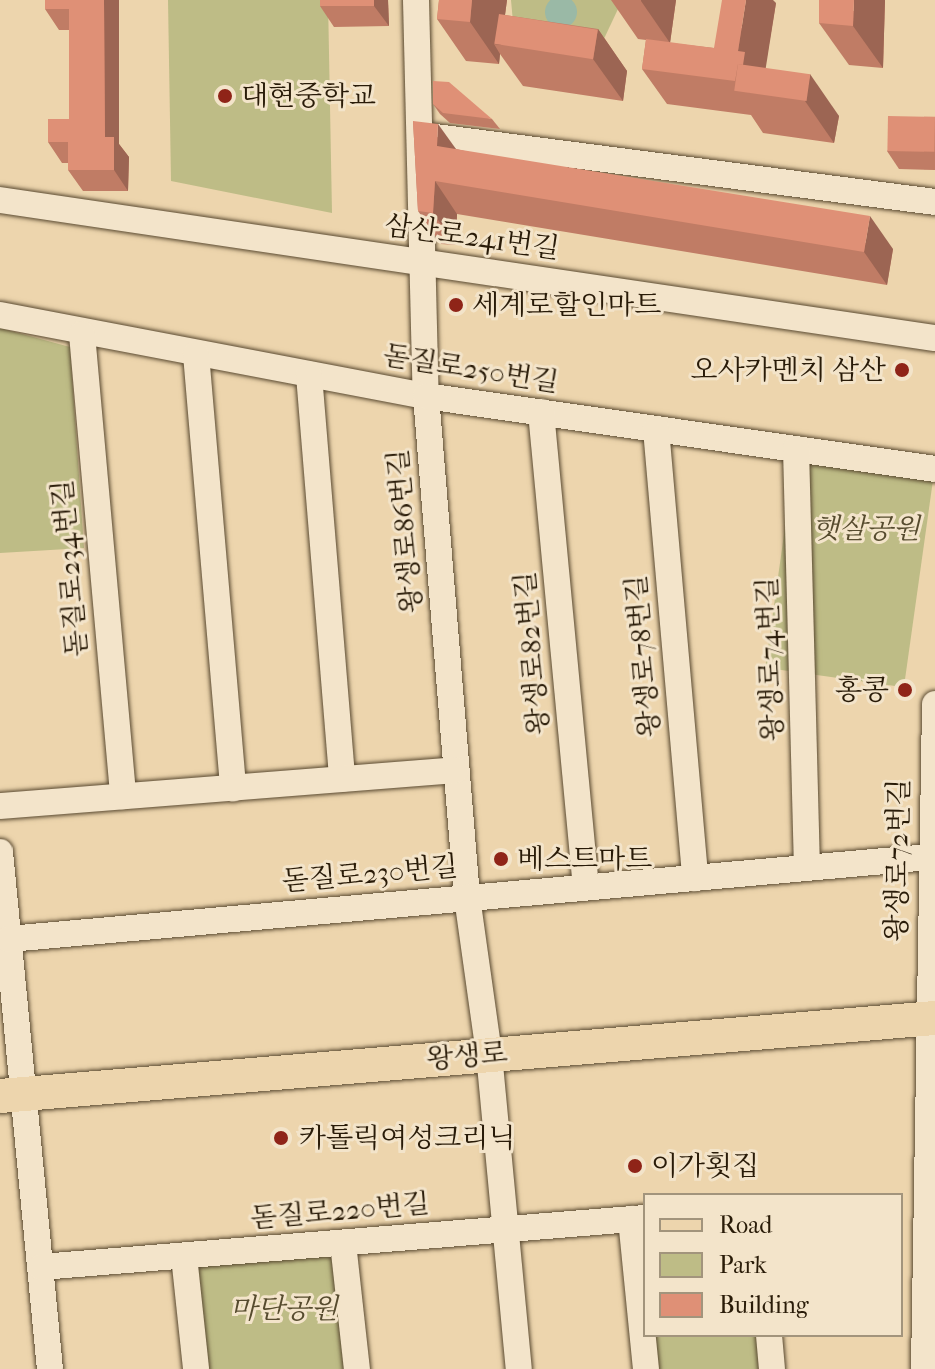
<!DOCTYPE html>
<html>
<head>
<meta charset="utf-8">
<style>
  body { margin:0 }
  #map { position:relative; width:935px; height:1369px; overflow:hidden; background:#edd5ad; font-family:"IM FELL French Canon","Noto Serif KR",serif }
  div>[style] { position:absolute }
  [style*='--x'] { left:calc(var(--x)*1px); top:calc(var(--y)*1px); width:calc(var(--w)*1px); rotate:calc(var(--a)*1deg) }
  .green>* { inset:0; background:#bebc86; transform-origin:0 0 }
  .water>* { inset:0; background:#9ab9a6 }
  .round { border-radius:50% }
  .roads { filter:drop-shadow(0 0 2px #5a4a31) drop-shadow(0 0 2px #5a4a31) }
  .minor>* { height:26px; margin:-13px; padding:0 13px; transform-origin:13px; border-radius:13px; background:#f3e4ca }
  .major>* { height:34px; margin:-17px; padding:0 17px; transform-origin:17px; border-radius:17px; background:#edd5ad }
  .wall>* { inset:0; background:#c07c65 }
  .shaded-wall>* { inset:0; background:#9c6553 }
  .building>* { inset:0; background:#df9076; transform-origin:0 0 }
  .dots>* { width:22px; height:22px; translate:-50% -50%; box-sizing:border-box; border:4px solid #f3e4ca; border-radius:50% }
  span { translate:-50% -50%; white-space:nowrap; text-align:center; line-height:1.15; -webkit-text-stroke:6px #f3e4ca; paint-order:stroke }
  .poi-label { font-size:28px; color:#291b08 }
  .left { translate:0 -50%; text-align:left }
  .right { translate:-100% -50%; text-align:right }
  .street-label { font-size:28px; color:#291b08 }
  .park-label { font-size:28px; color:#564b2e; font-style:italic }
  .legend { position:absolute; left:643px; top:1193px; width:260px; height:144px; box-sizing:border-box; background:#f3e4ca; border:2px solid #a2947c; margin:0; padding:10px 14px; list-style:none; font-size:24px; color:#291b08 }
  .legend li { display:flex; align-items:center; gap:16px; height:40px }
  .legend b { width:40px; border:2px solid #a2947c }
</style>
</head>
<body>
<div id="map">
  <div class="green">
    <div style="clip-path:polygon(168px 0,328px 0,332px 213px,171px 181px)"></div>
    <div style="clip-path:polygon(511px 0,617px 0,618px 9px,602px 43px,513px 22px)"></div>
    <div style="clip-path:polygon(0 328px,70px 347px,84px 548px,0 553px)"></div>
    <div style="left:796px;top:449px;width:140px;height:221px;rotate:8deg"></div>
    <div style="clip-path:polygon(343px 1243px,357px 1369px,196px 1369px,184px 1256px)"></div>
    <div style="left:645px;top:1335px;width:124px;height:34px"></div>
  </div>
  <div class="water">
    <div class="round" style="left:545px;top:-4px;width:32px;height:32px"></div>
  </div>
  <div class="roads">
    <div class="minor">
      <div style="--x:416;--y:0;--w:396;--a:88.6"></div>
      <div style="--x:426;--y:396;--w:503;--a:85.32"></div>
      <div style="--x:467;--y:897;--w:159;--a:82"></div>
      <div style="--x:489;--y:1054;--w:316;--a:84.6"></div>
      <div style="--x:420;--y:135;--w:519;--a:7.41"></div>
      <div style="--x:0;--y:200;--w:945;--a:8.4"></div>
      <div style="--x:0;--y:315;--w:434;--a:10.8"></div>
      <div style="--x:426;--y:396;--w:514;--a:8.16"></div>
      <div style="--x:82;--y:334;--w:464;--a:84.9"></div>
      <div style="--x:196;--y:354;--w:436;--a:85.1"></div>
      <div style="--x:309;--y:375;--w:405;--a:85.3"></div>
      <div style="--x:541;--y:412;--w:477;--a:84.6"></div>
      <div style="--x:656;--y:429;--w:451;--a:85"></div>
      <div style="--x:796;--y:449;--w:419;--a:88.5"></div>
      <div style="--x:0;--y:806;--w:457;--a:-4.5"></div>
      <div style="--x:0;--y:852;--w:519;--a:84.48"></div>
      <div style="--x:9;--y:939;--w:924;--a:-5.09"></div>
      <div style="--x:631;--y:1219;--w:151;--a:84.3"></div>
      <div style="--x:343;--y:1243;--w:127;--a:83.7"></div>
      <div style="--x:184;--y:1256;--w:114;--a:83.9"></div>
      <div style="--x:41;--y:1267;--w:606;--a:-4.64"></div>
      <div style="--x:769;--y:1335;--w:34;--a:85"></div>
      <div style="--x:924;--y:1369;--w:665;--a:-89.05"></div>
    </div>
    <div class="major">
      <div style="--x:0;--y:1096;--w:938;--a:-4.77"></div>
    </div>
  </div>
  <div class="wall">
    <div style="clip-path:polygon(119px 0,119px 144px,129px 157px,128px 191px,83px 191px,68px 170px,68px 163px,62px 163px,48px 142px,69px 119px,69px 30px,59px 30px,45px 9px)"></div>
    <div style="clip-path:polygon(388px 0,389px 26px,334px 27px,320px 6px)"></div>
    <div style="clip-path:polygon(439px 0,507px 0,505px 15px,598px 29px,627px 71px,623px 101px,523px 86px,500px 54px,499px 64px,466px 61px,437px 19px)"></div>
    <div style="clip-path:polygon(611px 0,676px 0,670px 43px,714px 48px,776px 3px,765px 68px,839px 116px,834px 143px,763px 133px,751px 115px,667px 104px,642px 69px,646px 40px,638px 39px)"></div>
    <div style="clip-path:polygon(885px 0,883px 68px,849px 65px,819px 23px)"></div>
    <div style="clip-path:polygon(433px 104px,492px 119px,500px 129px,450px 123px,440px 114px)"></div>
    <div style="clip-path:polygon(935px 117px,935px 170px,899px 169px,887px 151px)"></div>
    <div style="clip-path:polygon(413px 121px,456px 149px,893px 249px,887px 285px,457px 214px,456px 245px,441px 244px,418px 211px)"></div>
  </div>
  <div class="shaded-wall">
    <div style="clip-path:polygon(104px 0,119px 0,119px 144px,129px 157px,128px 191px,114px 170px,105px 137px)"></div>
    <div style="clip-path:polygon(374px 0,388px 0,389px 26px,374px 6px)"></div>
    <div style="clip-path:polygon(472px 0,507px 0,501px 45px,494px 44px,500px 54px,499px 64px,470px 22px)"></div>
    <div style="clip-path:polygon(641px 0,676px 0,670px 43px,641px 1px)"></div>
    <div style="clip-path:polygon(746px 0,773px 0,776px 3px,764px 79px,749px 93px,738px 51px)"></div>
    <div style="clip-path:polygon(854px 0,885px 0,883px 68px,853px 26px)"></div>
    <div style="clip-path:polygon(598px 29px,627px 71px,623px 101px,593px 59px)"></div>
    <div style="clip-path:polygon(810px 74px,839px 116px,834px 143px,805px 101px)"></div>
    <div style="clip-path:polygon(438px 124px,461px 156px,437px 146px)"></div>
    <div style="clip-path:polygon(435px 181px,457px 214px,456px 245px,433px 213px)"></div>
    <div style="clip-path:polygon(870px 216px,893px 249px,887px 285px,864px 252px)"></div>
  </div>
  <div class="building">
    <div style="clip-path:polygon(45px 0,104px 0,105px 137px,114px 137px,114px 170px,68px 170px,68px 142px,48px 142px,48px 119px,69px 119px,69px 9px,45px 9px)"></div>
    <div style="left:320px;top:0;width:54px;height:6px"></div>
    <div style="clip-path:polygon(439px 0,472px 0,470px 22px,437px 19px)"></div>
    <div style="clip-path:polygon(722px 0,746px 0,738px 51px,745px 52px,743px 65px,738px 64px,735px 81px,642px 69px,646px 39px,714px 48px)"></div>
    <div style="clip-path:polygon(819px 0,854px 0,853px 26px,819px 23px)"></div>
    <div style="left:499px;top:14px;width:100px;height:30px;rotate:9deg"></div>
    <div style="left:738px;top:64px;width:73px;height:27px;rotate:8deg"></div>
    <div style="clip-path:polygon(433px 81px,449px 82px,492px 119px,443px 113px,433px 104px)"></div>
    <div style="left:888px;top:116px;width:47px;height:35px;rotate:1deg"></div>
    <div style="clip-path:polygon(413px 121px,438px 124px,437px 146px,870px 216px,864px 252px,435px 181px,433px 213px,418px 211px)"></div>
  </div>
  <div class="dots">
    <div style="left:225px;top:96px;background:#8f2418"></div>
    <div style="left:456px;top:305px;background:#8f2418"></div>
    <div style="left:902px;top:370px;background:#8f2418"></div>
    <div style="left:905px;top:690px;background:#8f2418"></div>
    <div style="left:501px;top:859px;background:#8f2418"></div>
    <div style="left:281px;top:1138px;background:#8f2418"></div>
    <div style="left:635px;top:1166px;background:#8f2418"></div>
  </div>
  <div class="poi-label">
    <span class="left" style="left:241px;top:96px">대현중학교</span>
    <span class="left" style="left:472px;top:305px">세계로할인마트</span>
    <span class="right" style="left:886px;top:370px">오사카멘치 삼산</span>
    <span class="right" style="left:889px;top:690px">홍콩</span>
    <span class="left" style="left:517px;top:859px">베스트마트</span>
    <span class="left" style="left:299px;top:1138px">카톨릭여성크리닉</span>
    <span class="left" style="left:651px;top:1166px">이가횟집</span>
  </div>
  <div class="street-label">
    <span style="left:472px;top:237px;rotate:8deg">삼산로241번길</span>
    <span style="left:471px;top:369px;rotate:9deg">돋질로250번길</span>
    <span style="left:405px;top:531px;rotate:-95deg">왕생로86번길</span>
    <span style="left:70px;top:568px;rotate:-95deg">돋질로234번길</span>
    <span style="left:532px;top:653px;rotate:-95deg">왕생로82번길</span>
    <span style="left:643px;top:656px;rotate:-95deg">왕생로78번길</span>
    <span style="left:770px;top:659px;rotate:-92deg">왕생로74번길</span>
    <span style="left:898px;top:860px;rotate:-89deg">왕생로72번길</span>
    <span style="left:370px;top:874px;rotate:-5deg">돋질로230번길</span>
    <span style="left:467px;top:1056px;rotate:-5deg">왕생로</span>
    <span style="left:340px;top:1211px;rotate:-5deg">돋질로220번길</span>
  </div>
  <div class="park-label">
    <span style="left:866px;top:529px">햇살공원</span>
    <span style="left:284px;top:1309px">마단공원</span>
  </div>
  <ul class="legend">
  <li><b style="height:10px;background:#edd5ad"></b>Road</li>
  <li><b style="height:22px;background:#bebc86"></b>Park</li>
  <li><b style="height:22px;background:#df9076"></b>Building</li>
  </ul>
</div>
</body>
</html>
